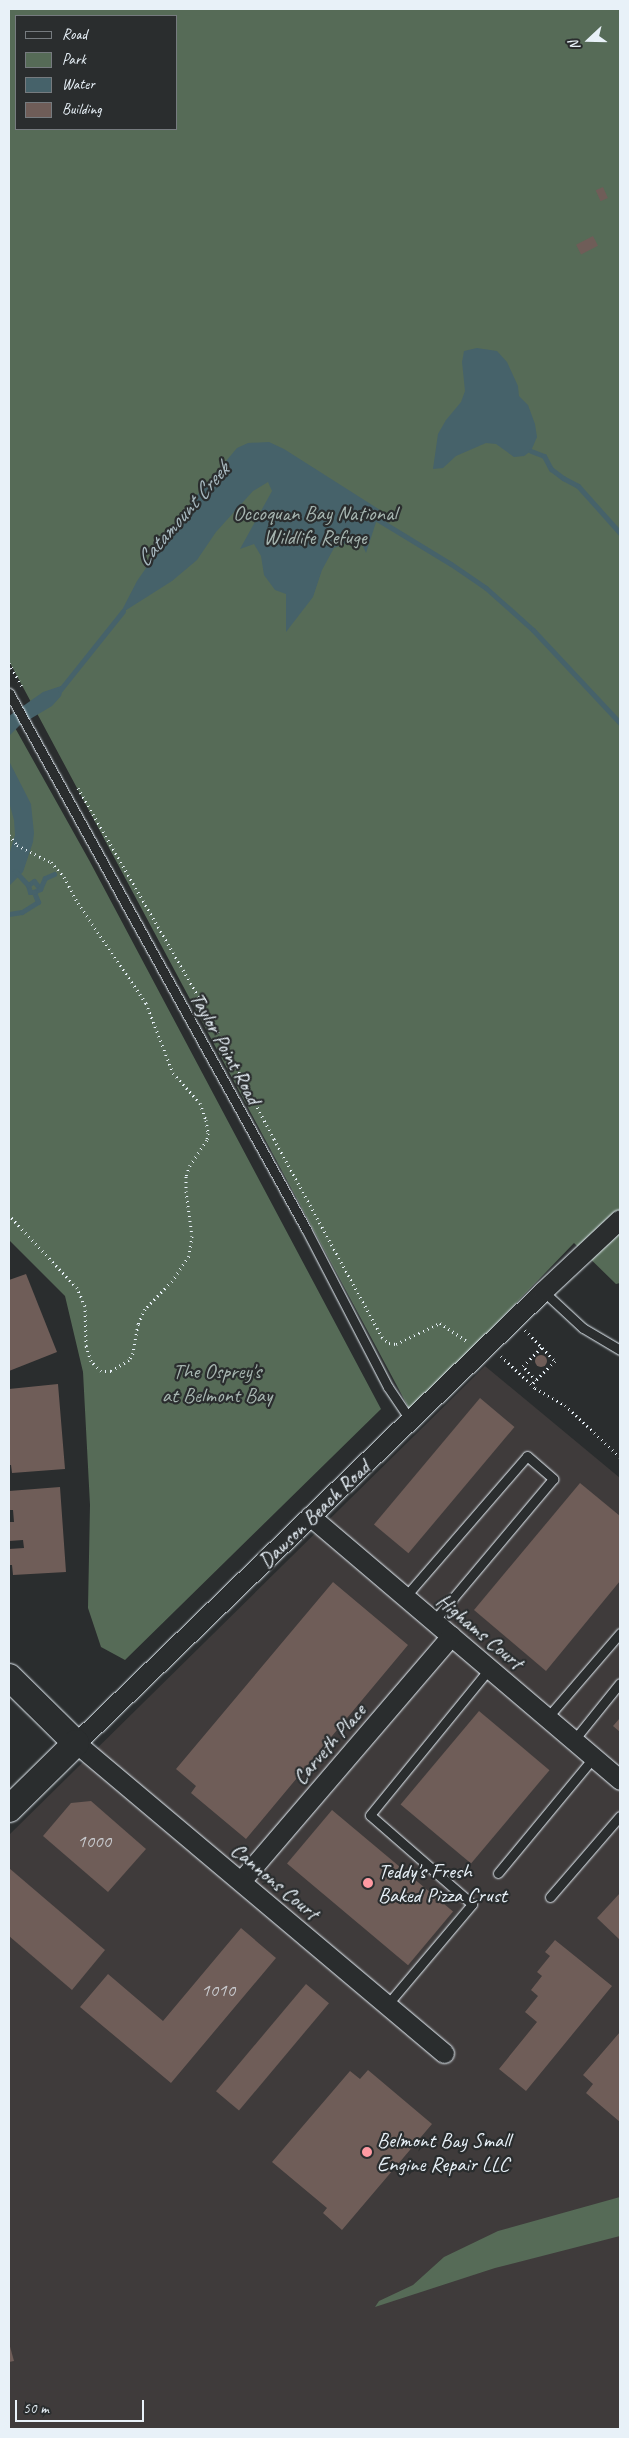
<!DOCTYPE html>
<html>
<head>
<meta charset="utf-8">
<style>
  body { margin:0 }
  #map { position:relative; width:629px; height:2438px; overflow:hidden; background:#2a2d2e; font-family:Caveat,sans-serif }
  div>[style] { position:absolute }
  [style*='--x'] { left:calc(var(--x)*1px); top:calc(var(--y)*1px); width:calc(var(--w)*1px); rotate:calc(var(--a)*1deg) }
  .built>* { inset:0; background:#3f3b3b }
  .green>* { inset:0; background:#566b57 }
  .water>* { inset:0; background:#46626a }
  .stream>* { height:5px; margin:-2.5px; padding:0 2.5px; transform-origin:2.5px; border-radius:2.5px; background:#46626a }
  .building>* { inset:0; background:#6f5d58; transform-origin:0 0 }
  .round { border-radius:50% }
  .path>* { height:3px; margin-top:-1.5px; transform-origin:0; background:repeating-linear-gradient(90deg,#e8f1f8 0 1px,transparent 0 5px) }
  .roads { filter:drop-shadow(0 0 1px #e8f1f8) drop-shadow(0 0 1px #e8f1f8) }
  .lane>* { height:9px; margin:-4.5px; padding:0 4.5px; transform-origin:4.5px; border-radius:4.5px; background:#2a2d2e }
  .street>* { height:19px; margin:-9.5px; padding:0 9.5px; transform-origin:9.5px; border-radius:9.5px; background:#2a2d2e }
  .secondary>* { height:26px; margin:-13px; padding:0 13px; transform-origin:13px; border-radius:13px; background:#2a2d2e }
  .dots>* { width:14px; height:14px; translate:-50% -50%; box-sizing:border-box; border:2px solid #2a2d2e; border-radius:50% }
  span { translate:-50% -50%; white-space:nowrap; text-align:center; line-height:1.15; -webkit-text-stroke:4.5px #2a2d2e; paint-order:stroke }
  .number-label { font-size:19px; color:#caccd0 }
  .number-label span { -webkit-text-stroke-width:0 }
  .park-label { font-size:21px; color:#a6b5b0 }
  .street-label { font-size:21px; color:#e8f1f8 }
  .poi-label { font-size:21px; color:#e8f1f8 }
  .left { translate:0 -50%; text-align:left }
  .water-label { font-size:22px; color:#a7b8bf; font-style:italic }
  .frame { position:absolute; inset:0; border:10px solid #e8f1f8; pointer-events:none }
  .legend { position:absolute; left:15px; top:15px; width:162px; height:115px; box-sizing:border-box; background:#2a2d2e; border:1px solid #767b7f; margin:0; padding:6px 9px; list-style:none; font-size:15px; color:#e8f1f8 }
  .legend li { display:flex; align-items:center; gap:10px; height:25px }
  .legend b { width:25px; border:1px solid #767b7f }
  .north { position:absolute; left:564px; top:15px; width:50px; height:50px; -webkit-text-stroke:4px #2a2d2e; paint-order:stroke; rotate:249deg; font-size:14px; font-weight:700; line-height:20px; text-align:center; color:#e8f1f8 }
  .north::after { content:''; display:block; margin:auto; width:18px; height:22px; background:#e8f1f8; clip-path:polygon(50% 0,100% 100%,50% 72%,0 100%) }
  .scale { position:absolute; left:15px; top:2400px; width:129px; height:22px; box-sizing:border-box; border:2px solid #e8f1f8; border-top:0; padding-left:6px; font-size:15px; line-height:18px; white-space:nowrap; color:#e8f1f8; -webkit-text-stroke:4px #2a2d2e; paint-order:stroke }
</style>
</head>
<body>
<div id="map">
  <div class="built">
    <div style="clip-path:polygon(485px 1366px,620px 1478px,620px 2429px,9px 2429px,9px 1835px)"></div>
  </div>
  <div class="green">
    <div style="clip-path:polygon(evenodd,9px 9px,620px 9px,620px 1283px,616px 1284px,574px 1243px,411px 1412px,9px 661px,9px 9px,16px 16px,176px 16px,176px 129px,16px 129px,16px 16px)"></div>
    <div style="clip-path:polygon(9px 717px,89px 860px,381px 1409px,125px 1660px,101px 1647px,88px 1608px,90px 1505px,83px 1372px,65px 1296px,9px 1240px)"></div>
    <div style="clip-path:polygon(620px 2197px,620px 2236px,495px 2268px,375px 2307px,379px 2301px,413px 2285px,444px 2257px,498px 2231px)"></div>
  </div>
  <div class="water">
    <div style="clip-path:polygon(477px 348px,497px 351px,507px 362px,518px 386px,519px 396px,528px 405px,535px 424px,537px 437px,531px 451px,524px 456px,514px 457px,496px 444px,486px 443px,456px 456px,443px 468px,433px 469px,438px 434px,446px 420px,461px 402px,465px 391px,462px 362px,464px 351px)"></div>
    <div style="clip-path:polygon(269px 442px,284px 449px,380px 510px,366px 553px,362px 544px,351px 541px,334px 548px,322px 570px,313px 597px,286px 632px,286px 594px,275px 590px,264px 575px,261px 556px,254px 544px,240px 549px,272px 491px,268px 482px,253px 491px,216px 532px,197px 560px,172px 581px,120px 614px,137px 581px,194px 499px,237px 448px,248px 443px)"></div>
    <div style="clip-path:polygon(64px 685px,61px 696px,52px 706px,20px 725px,9px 736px,9px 716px,43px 692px)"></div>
    <div style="clip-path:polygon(9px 761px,31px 804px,34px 833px,33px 842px,23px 872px,9px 886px,9px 855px,15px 835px,14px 820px,9px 802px)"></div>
  </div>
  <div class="stream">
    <div style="--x:531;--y:451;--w:14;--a:21"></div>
    <div style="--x:544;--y:456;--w:15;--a:62"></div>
    <div style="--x:551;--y:469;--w:15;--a:37"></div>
    <div style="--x:563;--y:478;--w:17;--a:28"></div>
    <div style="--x:578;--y:486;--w:63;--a:48.2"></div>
    <div style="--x:372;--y:516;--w:92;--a:31.3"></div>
    <div style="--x:451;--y:564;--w:42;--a:34.4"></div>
    <div style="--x:486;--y:588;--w:63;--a:41.8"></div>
    <div style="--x:533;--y:630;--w:127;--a:46.9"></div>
    <div style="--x:60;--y:690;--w:101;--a:-51.4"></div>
    <div style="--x:28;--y:885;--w:7;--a:-34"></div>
    <div style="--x:34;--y:881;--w:10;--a:53"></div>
    <div style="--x:34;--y:892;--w:7;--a:-27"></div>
    <div style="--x:40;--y:889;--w:12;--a:-66"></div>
    <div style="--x:45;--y:878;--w:10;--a:-24"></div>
    <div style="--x:9;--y:914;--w:13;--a:-9"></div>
    <div style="--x:22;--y:912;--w:19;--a:-32"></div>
    <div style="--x:38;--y:902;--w:11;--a:-112"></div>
    <div style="--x:34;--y:892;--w:4;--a:180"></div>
    <div style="--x:30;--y:892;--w:7;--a:-106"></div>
    <div style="--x:28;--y:885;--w:19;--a:-133"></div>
  </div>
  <div class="building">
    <div style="left:603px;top:187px;width:12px;height:8px;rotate:66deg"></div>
    <div style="left:593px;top:236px;width:11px;height:19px;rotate:63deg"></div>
    <div style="clip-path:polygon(26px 1274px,57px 1352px,9px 1371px,9px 1280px)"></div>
    <div class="round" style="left:535px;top:1355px;width:12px;height:12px"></div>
    <div style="clip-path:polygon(58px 1384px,65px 1469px,12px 1473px,11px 1465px,9px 1465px,9px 1389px)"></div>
    <div style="left:480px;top:1398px;width:45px;height:165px;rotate:40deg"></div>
    <div style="clip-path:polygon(580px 1483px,620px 1516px,620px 1581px,546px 1671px,474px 1610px)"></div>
    <div style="clip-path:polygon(60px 1487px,66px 1572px,13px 1575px,12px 1565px,9px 1565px,9px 1549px,24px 1548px,23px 1540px,9px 1541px,9px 1522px,14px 1522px,13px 1510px,9px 1510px,9px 1491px)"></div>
    <div style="clip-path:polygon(333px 1582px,408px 1645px,246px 1839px,191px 1793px,196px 1786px,176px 1769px)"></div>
    <div style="left:479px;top:1711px;width:92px;height:122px;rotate:40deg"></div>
    <div style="clip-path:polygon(620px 1718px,620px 1732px,613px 1726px)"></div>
    <div style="clip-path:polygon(91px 1801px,146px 1849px,108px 1892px,43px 1836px,71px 1803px)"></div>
    <div style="left:332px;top:1810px;width:158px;height:70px;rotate:40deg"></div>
    <div style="clip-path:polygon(9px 1868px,105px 1950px,72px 1990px,9px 1936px)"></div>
    <div style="clip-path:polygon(620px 1893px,620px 1940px,597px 1918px)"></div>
    <div style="clip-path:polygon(241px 1928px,276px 1958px,171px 2083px,80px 2007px,108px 1974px,163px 2021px)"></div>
    <div style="clip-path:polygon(555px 1940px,612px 1986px,526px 2091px,499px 2069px,537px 2022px,525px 2012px,538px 1996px,531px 1990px,542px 1976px,537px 1972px,550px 1956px,545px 1952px)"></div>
    <div style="left:306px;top:1984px;width:30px;height:140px;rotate:40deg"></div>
    <div style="clip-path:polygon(620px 2032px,620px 2122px,586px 2093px,593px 2084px,583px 2075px)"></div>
    <div style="clip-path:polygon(368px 2070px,432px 2124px,342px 2230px,323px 2213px,327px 2208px,272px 2162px,350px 2071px,360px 2079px)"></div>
    <div style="clip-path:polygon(9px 2343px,14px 2361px,9px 2362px)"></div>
  </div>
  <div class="path">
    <div style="--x:9;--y:663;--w:26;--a:61"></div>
    <div style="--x:78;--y:788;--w:256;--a:60"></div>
    <div style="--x:206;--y:1010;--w:146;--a:62.2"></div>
    <div style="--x:274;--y:1139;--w:226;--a:61.4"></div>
    <div style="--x:382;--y:1337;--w:9;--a:41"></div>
    <div style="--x:389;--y:1343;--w:7;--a:8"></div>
    <div style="--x:396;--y:1344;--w:49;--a:-25.5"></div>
    <div style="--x:440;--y:1323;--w:34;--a:34"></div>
    <div style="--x:9;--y:835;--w:13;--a:51"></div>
    <div style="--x:17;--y:845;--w:38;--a:27"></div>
    <div style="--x:51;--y:862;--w:20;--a:49"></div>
    <div style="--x:64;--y:877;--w:30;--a:62"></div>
    <div style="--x:78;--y:903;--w:121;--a:55.8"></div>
    <div style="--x:146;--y:1003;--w:75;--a:68.9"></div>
    <div style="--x:173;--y:1073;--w:40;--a:48"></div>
    <div style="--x:200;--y:1103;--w:18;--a:71"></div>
    <div style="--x:206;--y:1120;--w:13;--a:81"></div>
    <div style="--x:208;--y:1133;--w:7;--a:98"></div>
    <div style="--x:207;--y:1140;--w:30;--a:124"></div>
    <div style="--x:190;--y:1165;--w:12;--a:110"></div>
    <div style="--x:186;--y:1176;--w:15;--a:90"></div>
    <div style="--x:186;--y:1191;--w:45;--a:82.4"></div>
    <div style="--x:192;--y:1236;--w:20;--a:99"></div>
    <div style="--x:189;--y:1256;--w:30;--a:124"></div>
    <div style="--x:172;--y:1281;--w:39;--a:134"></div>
    <div style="--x:145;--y:1309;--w:17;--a:115"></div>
    <div style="--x:138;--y:1324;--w:29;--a:100"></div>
    <div style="--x:133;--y:1353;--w:8;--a:120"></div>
    <div style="--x:129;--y:1360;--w:21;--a:149"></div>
    <div style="--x:111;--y:1371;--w:10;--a:180"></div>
    <div style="--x:101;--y:1371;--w:14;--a:-135"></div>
    <div style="--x:91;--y:1361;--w:16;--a:-108"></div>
    <div style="--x:86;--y:1346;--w:40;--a:-91.4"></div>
    <div style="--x:85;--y:1306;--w:20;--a:-114"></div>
    <div style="--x:77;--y:1288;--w:100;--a:-133"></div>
    <div style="--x:525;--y:1330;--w:43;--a:45.9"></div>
    <div style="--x:555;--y:1361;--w:33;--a:135"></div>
    <div style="--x:501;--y:1356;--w:47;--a:43.3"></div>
    <div style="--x:535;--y:1388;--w:34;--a:30"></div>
    <div style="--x:565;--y:1405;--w:76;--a:43.4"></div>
    <div style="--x:536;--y:1380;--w:19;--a:-133"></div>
    <div style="--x:523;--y:1366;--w:27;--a:-45"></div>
  </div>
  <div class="roads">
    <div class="lane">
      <div style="--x:9;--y:693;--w:613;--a:61.01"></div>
      <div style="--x:306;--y:1229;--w:178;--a:62.6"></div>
      <div style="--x:388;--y:1387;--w:41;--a:55.9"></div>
      <div style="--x:543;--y:1291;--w:54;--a:42.8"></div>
      <div style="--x:583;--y:1328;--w:43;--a:30.7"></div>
      <div style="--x:405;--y:1597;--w:186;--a:-49.1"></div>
      <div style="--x:527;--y:1456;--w:35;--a:41"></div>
      <div style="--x:553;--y:1479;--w:185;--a:130"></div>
      <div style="--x:547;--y:1718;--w:112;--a:-49.3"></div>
      <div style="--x:574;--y:1740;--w:73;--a:-51.1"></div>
      <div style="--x:498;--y:1873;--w:151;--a:-50.4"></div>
      <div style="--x:550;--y:1897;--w:107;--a:-49.2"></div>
      <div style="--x:387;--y:2005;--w:132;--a:-49.9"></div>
      <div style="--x:472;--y:1904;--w:135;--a:-138.9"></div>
      <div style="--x:370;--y:1815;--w:188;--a:-50.8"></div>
    </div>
    <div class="street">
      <div style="--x:310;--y:1516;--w:407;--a:40.4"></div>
      <div style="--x:241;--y:1881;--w:323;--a:-49.4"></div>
      <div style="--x:444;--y:2053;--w:481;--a:-139.9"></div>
      <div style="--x:76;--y:1743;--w:650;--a:-44.06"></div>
      <div style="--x:543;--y:1291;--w:105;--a:-43.1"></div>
    </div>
    <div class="secondary">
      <div style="--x:9;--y:1677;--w:94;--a:44.6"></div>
      <div style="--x:76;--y:1743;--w:94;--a:135.4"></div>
    </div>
  </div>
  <div class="dots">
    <div style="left:368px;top:1883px;background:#ff9aa2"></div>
    <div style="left:367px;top:2152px;background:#ff9aa2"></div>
  </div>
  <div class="number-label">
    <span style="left:94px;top:1842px">1000</span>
    <span style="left:218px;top:1991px">1010</span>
  </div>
  <div class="park-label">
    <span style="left:315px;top:525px">Occoquan Bay National<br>Wildlife Refuge</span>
    <span style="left:217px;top:1383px">The Osprey's<br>at Belmont Bay</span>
  </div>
  <div class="street-label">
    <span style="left:226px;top:1048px;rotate:61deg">Taylor Point Road</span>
    <span style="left:314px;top:1514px;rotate:-44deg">Dawson Beach Road</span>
    <span style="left:480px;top:1631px;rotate:40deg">Highams Court</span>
    <span style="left:329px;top:1744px;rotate:-49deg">Carveth Place</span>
    <span style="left:275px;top:1881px;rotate:40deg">Cannons Court</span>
  </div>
  <div class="poi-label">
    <span class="left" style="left:378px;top:1883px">Teddy's Fresh<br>Baked Pizza Crust</span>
    <span class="left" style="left:377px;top:2152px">Belmont Bay Small<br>Engine Repair LLC</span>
  </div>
  <div class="water-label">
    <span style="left:183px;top:515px;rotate:-49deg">Catamount Creek</span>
  </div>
  <div class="frame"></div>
  <ul class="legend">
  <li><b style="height:6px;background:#2a2d2e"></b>Road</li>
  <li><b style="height:14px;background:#566b57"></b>Park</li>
  <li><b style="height:14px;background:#46626a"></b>Water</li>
  <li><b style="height:14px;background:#6f5d58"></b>Building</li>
  </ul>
  <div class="north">N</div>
  <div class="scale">50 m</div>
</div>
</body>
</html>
